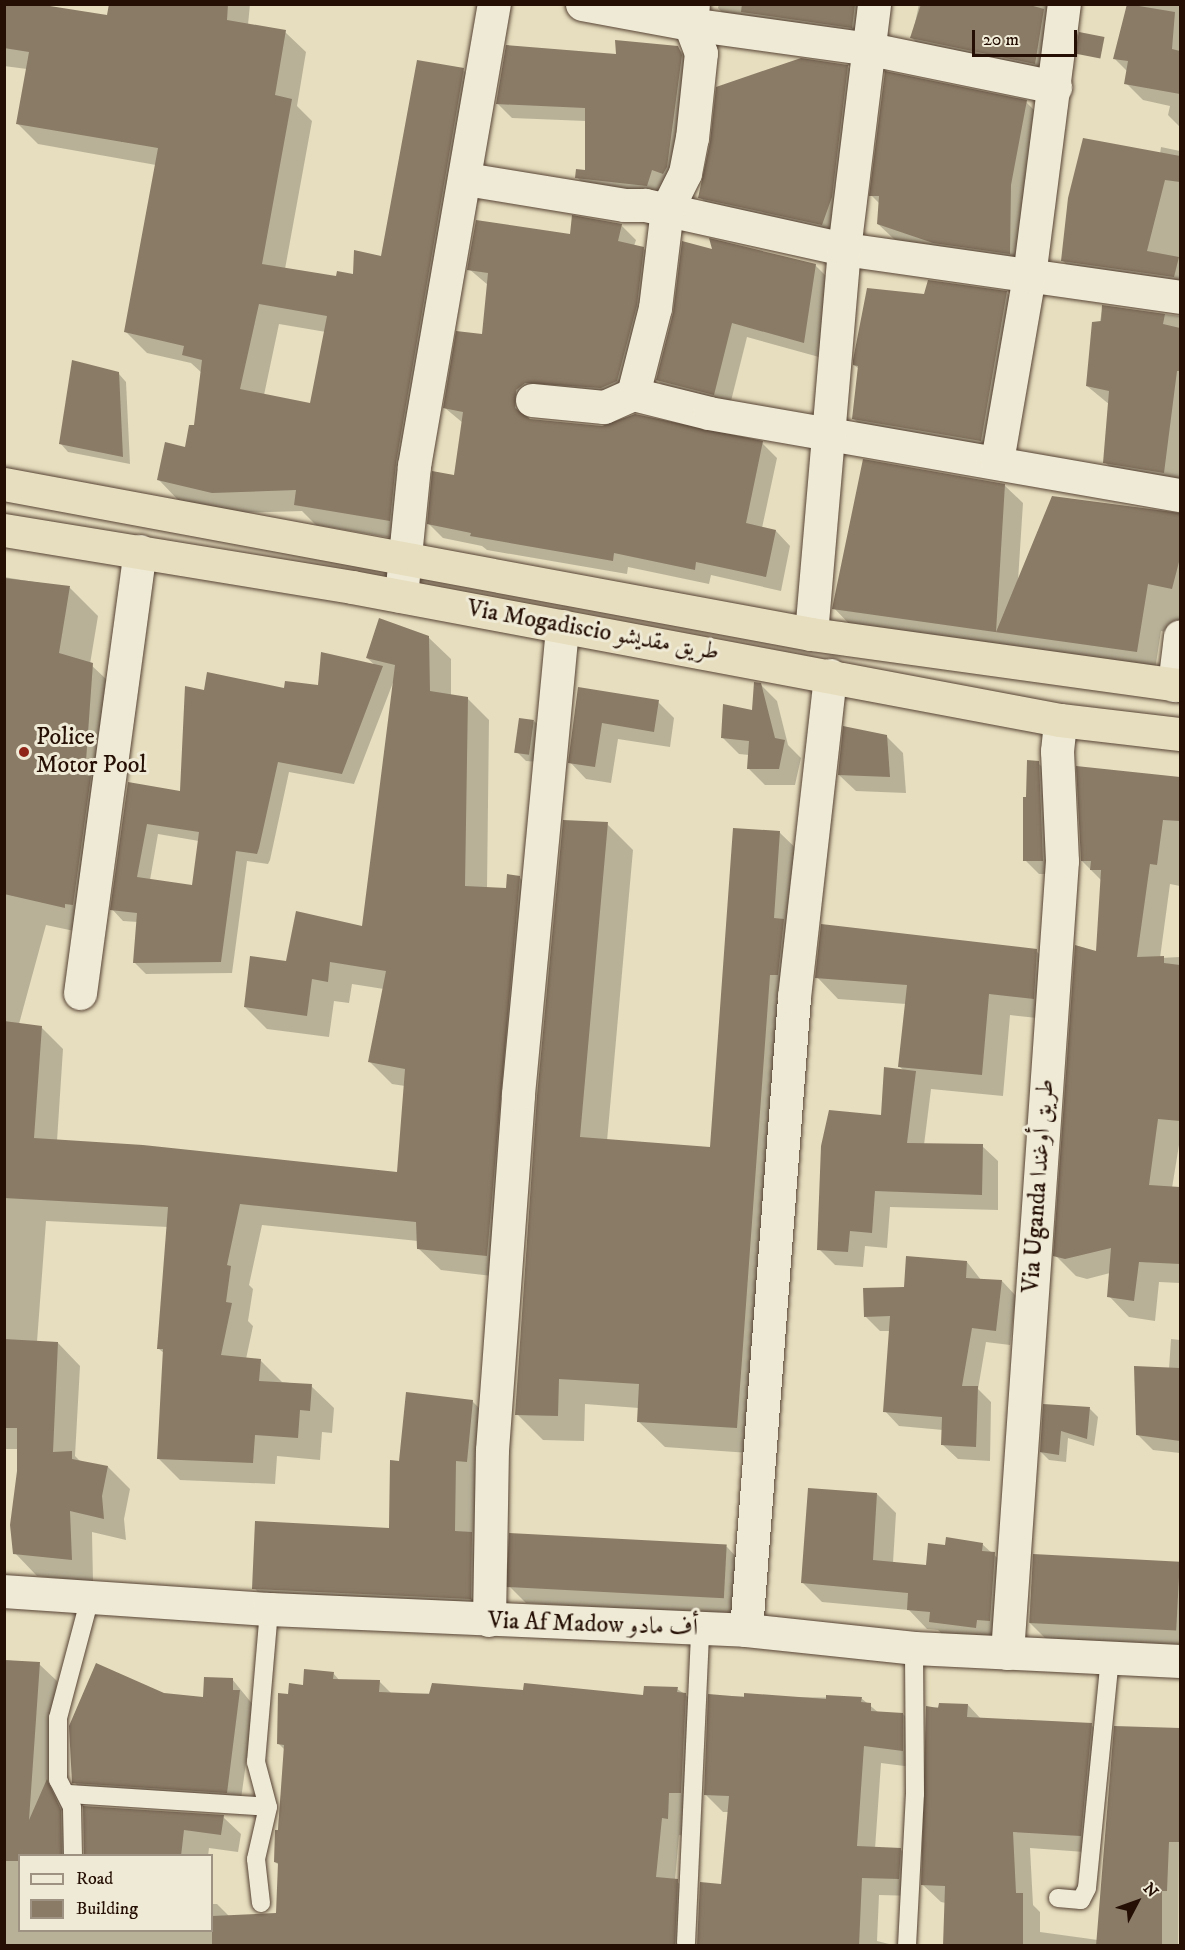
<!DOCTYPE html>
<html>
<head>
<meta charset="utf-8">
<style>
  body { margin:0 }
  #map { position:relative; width:1185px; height:1950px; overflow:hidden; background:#e7debf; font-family:"IM FELL DW Pica",Amiri,serif }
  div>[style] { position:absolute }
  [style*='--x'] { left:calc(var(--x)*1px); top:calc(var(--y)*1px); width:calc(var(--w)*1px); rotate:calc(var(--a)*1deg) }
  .shadow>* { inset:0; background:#0003 }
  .building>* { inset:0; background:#8a7b66; transform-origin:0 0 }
  .roads { filter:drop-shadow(0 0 2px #564334) drop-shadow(0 0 2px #564334) }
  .lane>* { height:18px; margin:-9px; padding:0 9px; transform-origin:9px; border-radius:9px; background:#efead5 }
  .street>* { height:33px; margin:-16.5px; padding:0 16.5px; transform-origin:16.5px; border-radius:16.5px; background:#efead5 }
  .secondary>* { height:33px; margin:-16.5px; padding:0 16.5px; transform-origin:16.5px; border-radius:16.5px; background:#efead5 }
  .highway>* { height:33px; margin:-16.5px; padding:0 16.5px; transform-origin:16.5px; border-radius:16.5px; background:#e7debf }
  .dots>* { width:16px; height:16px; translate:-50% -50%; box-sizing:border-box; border:3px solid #efead5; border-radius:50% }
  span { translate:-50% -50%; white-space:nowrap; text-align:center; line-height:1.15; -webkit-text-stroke:6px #efead5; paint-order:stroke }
  .street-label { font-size:24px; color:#250f05 }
  .poi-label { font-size:24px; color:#250f05 }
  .left { translate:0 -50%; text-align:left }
  .frame { position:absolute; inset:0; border:6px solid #250f05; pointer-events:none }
  .legend { position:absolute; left:18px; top:1854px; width:195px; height:78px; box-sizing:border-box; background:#efead5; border:2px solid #9e9282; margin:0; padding:8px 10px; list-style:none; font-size:18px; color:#250f05 }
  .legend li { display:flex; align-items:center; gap:12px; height:30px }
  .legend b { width:30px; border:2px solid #9e9282 }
  .north { position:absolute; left:1107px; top:1872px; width:60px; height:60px; -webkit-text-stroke:4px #efead5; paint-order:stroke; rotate:49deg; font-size:16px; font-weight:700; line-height:24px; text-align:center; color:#250f05 }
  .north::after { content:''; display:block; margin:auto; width:21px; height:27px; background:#250f05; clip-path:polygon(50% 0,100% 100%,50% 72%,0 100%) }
  .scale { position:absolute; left:972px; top:30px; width:105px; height:27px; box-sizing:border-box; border:3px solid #250f05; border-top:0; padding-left:8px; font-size:18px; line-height:21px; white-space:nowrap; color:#250f05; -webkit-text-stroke:4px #efead5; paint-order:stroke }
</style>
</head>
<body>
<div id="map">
  <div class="shadow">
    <div style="clip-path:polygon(evenodd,4px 4px,109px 16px,110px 4px,250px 4px,248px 25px,285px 32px,306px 52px,297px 106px,312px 121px,285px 269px,337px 278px,355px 276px,382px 258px,463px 70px,484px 91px,410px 541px,316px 525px,302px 511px,235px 513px,179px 501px,159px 480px,186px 449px,195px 427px,202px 373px,191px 363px,147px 353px,126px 332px,156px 165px,38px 144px,17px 123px,27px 69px,4px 66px,4px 4px,279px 324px,326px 332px,311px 404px,264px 395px,279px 324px)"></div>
    <div style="clip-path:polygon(719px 4px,875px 4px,868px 43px,734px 25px,718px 8px)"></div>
    <div style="clip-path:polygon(919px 4px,1066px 4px,1052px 80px,929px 55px,912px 38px)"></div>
    <div style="clip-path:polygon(1128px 4px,1180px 4px,1180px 127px,1168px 115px,1170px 106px,1143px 100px,1126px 83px,1128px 72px,1115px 59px)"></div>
    <div style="clip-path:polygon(678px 48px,693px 63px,688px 114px,662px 200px,591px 192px,577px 177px,586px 171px,586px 121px,512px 118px,497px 103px,618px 55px)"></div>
    <div style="clip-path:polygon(847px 66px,862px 81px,837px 239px,715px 212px,700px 197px)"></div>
    <div style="clip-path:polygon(1026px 102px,1041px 117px,1025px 268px,950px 257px,894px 239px,878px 224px,880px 204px,871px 195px)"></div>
    <div style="clip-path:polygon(1161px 147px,1180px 151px,1180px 293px,1081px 279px,1063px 261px,1160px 154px)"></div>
    <div style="clip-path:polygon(621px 225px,636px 240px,634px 246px,643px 248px,658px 263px,631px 395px,531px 405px,529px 420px,762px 443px,777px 458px,762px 528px,776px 531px,790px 546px,781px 591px,711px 575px,709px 584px,628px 567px,627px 574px,487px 550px,482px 546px,443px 538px,429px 524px,456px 477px,463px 423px,445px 408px,483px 336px,488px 285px,469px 269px,571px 236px)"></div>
    <div style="clip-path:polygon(714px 251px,815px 265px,830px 280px,819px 357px,747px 337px,729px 409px,673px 395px,657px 380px)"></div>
    <div style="clip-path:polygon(1007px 293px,1028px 314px,1002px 462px,875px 440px,853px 418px,859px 369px,854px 365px,925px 296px)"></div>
    <div style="clip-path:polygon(1103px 306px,1180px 316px,1180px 490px,1123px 481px,1105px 462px,1110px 405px,1087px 386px)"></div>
    <div style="clip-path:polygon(118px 373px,126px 382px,130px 464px,68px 452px,61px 444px)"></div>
    <div style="clip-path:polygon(1004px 485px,1023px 503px,1018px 581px,1053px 497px,1180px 513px,1180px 635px,1161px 631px,1155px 670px,852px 627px,834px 608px)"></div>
    <div style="clip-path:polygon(evenodd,4px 577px,70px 588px,98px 616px,90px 664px,121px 693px,93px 935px,46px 925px,19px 1024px,41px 1027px,63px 1049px,57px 1141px,398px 1174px,405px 1086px,392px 1084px,369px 1061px,384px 989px,352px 984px,349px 1003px,334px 1001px,329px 1037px,267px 1029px,245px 1007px,287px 963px,363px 928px,394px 680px,354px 784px,289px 772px,270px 860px,268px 864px,247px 861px,232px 973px,146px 974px,135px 963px,138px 922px,123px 921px,112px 909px,129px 784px,181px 793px,205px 692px,319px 686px,376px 666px,367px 658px,428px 637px,451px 659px,451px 696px,467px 698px,489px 720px,487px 889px,507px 890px,519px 877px,541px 899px,509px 1278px,441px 1270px,418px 1248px,418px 1241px,262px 1225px,249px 1285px,253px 1289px,248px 1321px,253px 1326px,246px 1359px,260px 1360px,282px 1382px,311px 1386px,334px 1408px,332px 1433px,322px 1432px,320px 1460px,277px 1456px,275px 1484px,180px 1480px,158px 1458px,165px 1354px,159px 1349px,168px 1227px,46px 1221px,37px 1342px,58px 1343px,80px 1366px,75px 1456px,82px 1463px,108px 1467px,130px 1489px,124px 1519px,126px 1540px,92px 1532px,93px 1582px,37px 1576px,15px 1553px,19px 1449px,4px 1449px,4px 577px,158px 834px,199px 841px,193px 886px,150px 880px,158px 834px)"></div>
    <div style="clip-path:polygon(760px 684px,777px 701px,788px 745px,801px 758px,795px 785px,765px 785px,748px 768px,749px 755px,739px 754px,722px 737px,753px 711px)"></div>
    <div style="clip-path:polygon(579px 689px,658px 702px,674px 718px,670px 747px,618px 739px,611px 783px,586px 779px,570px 762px)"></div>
    <div style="clip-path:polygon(534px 721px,542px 729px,539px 762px,526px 761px,518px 753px)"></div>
    <div style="clip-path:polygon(887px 737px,903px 753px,906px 793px,856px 791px,839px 775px)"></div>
    <div style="clip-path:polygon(1038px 763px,1052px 777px,1056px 874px,1039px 874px,1025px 860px,1027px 798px)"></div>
    <div style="clip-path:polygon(1078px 767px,1180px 779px,1180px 886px,1170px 884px,1160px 958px,1180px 957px,1180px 1139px,1172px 1188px,1180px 1189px,1180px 1283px,1159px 1282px,1155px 1321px,1129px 1317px,1109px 1296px,1110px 1273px,1087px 1279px,1076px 1276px,1055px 1255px,1097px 953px,1102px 881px,1082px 861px)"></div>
    <div style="clip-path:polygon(607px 824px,633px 850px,607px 1141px,712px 1149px,779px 832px,806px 858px,763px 1454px,665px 1447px,638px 1421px,639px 1408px,585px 1404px,584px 1441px,543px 1440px,517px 1414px)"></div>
    <div style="clip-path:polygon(1036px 951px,1058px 972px,1055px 1020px,1010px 1015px,1003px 1096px,931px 1089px,924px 1145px,982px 1146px,998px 1161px,998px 1210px,890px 1207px,887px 1248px,865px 1246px,863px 1267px,835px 1265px,819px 1249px,904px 1071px,900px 1067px,906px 1004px,838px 999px,817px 977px)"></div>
    <div style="clip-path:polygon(967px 1262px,981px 1280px,1002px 1281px,1016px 1296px,1010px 1345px,986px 1342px,978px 1389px,991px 1402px,990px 1461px,958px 1459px,943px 1445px,943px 1430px,899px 1426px,885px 1411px,890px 1331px,880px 1331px,865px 1316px,905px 1288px)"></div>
    <div style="clip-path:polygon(1171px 1339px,1180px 1340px,1180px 1453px,1153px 1450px,1137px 1434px,1169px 1369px)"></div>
    <div style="clip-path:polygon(472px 1401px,494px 1423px,492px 1620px,276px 1610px,254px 1588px,390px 1529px,400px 1462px)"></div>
    <div style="clip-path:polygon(1044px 1406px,1090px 1409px,1098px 1417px,1094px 1446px,1068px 1438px,1066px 1462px,1049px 1460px,1041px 1452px)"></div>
    <div style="clip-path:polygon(877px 1494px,896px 1513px,893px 1563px,927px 1566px,947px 1547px,982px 1544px,1014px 1573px,1009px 1639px,950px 1641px,938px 1630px,927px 1629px,909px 1610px,822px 1602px,803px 1583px)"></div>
    <div style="clip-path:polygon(727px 1547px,743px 1564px,740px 1616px,526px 1603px,510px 1587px)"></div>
    <div style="clip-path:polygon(1034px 1556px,1180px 1564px,1180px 1654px,1054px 1647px,1029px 1622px)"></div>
    <div style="clip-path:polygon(4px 1660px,39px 1664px,57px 1681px,50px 1784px,64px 1798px,79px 1856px,20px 1856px,20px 1930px,212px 1930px,212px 1904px,217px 1904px,230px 1917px,278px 1915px,280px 1866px,275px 1862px,285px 1750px,279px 1744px,289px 1695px,333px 1673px,340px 1681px,379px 1681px,392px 1694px,525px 1692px,645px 1696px,677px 1689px,685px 1694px,703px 1712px,685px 1836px,679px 1835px,675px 1880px,695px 1898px,693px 1946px,4px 1946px)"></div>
    <div style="clip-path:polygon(232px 1679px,254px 1706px,240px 1806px,88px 1796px,74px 1782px,163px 1694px,205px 1699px)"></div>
    <div style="clip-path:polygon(710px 1696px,861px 1698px,879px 1713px,903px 1714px,920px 1732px,920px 1768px,881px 1763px,875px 1849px,900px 1849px,918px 1867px,916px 1896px,879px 1895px,877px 1941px,897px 1946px,698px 1946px,723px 1886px,729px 1812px,723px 1812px,705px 1794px)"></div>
    <div style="clip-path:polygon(968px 1705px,981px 1719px,1091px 1725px,1109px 1742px,1098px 1853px,1030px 1848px,1033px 1905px,1040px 1912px,1040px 1932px,1098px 1940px,1116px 1727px,1180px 1730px,1178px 1946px,945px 1946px,946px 1903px,941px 1902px,923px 1885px,927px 1708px)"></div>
    <div style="clip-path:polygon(223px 1817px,241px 1834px,238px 1852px,209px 1848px,208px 1856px,86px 1856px)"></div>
  </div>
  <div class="building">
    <div style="clip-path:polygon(evenodd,4px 4px,37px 4px,107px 15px,109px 4px,228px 4px,227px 20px,286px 30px,275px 95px,292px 99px,262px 264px,336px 276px,337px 271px,353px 274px,354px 250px,381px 256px,417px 60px,464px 68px,396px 463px,390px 521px,294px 505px,296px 490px,212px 493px,157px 480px,165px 442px,185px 447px,189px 425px,194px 425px,202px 360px,182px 355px,184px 346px,124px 332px,158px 148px,16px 124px,29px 52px,4px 48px,4px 4px,259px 304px,327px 316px,310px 403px,240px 389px,259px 304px)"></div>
    <div style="clip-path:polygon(742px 4px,855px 4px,852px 28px,741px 12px)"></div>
    <div style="clip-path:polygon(921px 4px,1026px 4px,1044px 9px,1035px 64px,910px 38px)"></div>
    <div style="clip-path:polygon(1127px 4px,1175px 12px,1172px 49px,1180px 51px,1180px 94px,1124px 84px,1128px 61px,1113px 59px)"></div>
    <div style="left:1079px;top:32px;width:26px;height:22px;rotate:11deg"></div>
    <div style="clip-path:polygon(615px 40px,678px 46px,682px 55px,667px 167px,663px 174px,652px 170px,647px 186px,575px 178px,576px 169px,585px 170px,585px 108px,496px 104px,506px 45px,616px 54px)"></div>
    <div style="clip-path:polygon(801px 58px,848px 65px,832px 197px,822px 225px,698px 198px,710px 142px,716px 87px)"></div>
    <div style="clip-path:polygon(885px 71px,1027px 100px,1011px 185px,1010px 254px,933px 243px,877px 224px,879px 196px,869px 196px)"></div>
    <div style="clip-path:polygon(1083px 138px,1180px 156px,1180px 182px,1165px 180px,1147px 251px,1179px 257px,1174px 277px,1061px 261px,1068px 198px)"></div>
    <div style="clip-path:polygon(572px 215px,622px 224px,618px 241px,644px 247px,637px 305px,617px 381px,601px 388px,525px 383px,516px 390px,515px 408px,530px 419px,602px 426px,635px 414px,763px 441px,746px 523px,776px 530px,766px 577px,696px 562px,695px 570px,614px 553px,613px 561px,470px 536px,471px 533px,427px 524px,432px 471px,454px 475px,463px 412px,443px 408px,456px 331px,482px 334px,488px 273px,467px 270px,476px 220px,570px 234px)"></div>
    <div style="clip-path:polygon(709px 238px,816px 264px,804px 343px,732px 323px,714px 395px,656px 380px,673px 313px,682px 241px,712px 249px)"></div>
    <div style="clip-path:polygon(928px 280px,1007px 291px,981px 441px,852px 419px,858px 366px,853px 365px,853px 360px,867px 288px,924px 294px)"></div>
    <div style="clip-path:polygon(1102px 305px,1165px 314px,1163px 324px,1180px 328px,1180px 371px,1177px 371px,1164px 473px,1103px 463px,1109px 391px,1086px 386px,1092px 322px,1101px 321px)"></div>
    <div style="clip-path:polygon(72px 360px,119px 372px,123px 457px,59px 444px)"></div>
    <div style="clip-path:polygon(863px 459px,1005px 484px,996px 632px,1052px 496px,1180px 513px,1180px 558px,1172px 589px,1148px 584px,1137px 652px,832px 609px)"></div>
    <div style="clip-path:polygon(4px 578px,70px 586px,59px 653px,93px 663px,85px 775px,91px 776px,73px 905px,65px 904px,65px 908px,4px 894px)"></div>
    <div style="clip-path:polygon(379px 618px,429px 636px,430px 691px,468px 697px,465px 886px,506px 888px,507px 874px,520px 876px,487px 1256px,417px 1249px,416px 1222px,240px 1204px,227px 1265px,231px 1266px,226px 1302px,232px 1303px,221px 1355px,261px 1359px,259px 1381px,312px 1384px,310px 1411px,300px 1410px,298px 1438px,255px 1435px,253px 1463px,157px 1459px,163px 1349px,157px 1349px,168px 1207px,4px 1198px,4px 1021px,42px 1026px,34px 1138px,143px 1145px,397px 1172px,405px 1069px,368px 1062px,386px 971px,330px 962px,328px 982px,312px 979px,307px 1016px,244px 1007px,250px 956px,286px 961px,296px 911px,362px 926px,395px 665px,366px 658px)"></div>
    <div style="clip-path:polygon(evenodd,321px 652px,383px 666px,342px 774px,278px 762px,259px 848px,257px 854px,236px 851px,221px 962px,133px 963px,137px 913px,110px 910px,128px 782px,180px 791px,185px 686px,204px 690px,207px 672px,284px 688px,285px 681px,318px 685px,321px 652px,147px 824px,199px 832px,192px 885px,137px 877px,147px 824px)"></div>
    <div style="clip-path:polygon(754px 682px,761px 683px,775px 738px,785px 740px,779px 769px,747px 769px,749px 741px,721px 738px,723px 704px,752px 710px)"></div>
    <div style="clip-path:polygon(578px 687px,659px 700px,654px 732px,602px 723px,595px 767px,568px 763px)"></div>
    <div style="left:519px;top:718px;width:15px;height:35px;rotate:8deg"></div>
    <div style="clip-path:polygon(843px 726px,887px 735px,890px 777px,838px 775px)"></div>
    <div style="clip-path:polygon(1027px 760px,1039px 761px,1043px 861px,1023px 861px,1023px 797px,1026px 797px)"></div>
    <div style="clip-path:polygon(1076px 766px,1180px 777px,1180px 821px,1163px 820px,1157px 865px,1150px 864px,1137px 957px,1164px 956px,1164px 963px,1180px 965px,1180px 1121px,1158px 1119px,1149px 1185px,1180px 1187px,1180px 1264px,1139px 1262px,1134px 1301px,1107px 1297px,1111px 1248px,1065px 1259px,1053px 1256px,1075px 945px,1096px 951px,1101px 870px,1090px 870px,1091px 861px,1081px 861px)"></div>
    <div style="clip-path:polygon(563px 820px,608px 822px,580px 1137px,710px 1147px,733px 828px,780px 831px,774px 918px,784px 919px,778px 975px,770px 975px,737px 1428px,637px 1422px,639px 1384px,559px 1379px,558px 1416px,515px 1415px,537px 1096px)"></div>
    <div style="clip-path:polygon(821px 924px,1037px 949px,1034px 999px,989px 994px,982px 1075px,898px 1067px,907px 985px,815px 978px)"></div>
    <div style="clip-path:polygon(884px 1067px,916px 1071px,907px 1143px,983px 1144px,982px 1195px,875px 1191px,872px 1233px,850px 1231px,848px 1252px,817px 1250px,821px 1146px,829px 1110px,881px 1115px)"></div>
    <div style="clip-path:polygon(906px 1256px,967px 1261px,966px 1278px,1002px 1280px,996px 1331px,972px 1328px,962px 1386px,978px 1386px,976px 1447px,941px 1445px,942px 1417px,883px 1412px,890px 1316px,864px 1317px,863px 1288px,904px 1287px)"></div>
    <div style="clip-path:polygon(4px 1339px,58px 1342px,53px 1452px,72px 1451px,72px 1459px,108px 1466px,102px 1496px,104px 1519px,70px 1511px,72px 1560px,13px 1554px,10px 1525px,17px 1471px,17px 1428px,4px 1428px)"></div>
    <div style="clip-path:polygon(1134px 1366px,1180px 1368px,1180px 1441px,1136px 1435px)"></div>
    <div style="clip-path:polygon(406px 1392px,473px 1400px,467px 1462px,456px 1461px,455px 1531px,472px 1532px,471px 1599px,252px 1589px,255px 1521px,389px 1528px,390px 1460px,399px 1461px)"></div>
    <div style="clip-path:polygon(1043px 1404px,1090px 1407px,1087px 1439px,1061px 1431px,1059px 1455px,1040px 1452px)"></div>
    <div style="clip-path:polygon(808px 1488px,877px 1493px,873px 1560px,926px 1565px,928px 1543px,945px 1545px,946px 1537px,983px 1543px,982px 1551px,995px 1552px,990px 1621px,977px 1620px,976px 1628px,929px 1622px,930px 1612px,907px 1610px,908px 1593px,801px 1583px)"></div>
    <div style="left:509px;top:1533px;width:218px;height:54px;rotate:3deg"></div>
    <div style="left:1033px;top:1554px;width:147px;height:69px;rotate:3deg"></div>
    <div style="clip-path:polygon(4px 1660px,40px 1662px,29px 1820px,47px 1779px,61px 1810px,62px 1856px,20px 1856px,20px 1861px,4px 1861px)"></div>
    <div style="clip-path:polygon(96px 1663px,164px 1693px,203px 1697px,204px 1677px,233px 1678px,233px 1690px,240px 1690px,227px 1793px,72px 1783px,69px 1726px)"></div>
    <div style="clip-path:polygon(304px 1669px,334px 1672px,333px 1679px,380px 1680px,379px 1692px,429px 1694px,432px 1683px,523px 1690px,524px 1683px,643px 1695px,644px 1686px,678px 1687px,677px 1692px,686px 1693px,681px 1793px,669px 1793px,668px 1819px,662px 1818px,656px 1877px,678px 1879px,675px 1944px,212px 1946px,212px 1916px,276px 1913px,278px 1863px,274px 1862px,275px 1830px,278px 1830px,284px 1745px,277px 1744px,278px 1693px,288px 1694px,289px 1683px,303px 1685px)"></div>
    <div style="clip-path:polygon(744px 1693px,826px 1699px,826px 1695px,862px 1697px,861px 1702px,871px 1703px,871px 1711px,903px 1713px,903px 1751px,864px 1746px,857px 1846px,901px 1848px,899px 1879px,862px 1878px,859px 1946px,697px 1946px,700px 1882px,721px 1884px,729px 1796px,704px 1795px,708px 1694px,744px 1697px)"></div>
    <div style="clip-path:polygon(939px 1703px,968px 1704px,967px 1717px,1092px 1723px,1081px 1836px,1013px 1832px,1016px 1893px,1023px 1893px,1023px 1946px,943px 1946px,945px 1886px,921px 1885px,926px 1706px,938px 1708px)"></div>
    <div style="clip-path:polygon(1114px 1726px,1180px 1728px,1180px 1842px,1169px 1842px,1167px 1891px,1162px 1891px,1162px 1946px,1096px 1946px)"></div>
    <div style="clip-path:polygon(83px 1806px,224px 1815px,221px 1835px,184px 1830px,181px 1856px,84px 1856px)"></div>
  </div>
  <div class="roads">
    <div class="lane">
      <div style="--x:69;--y:1794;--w:199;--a:3.7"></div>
      <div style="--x:73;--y:1856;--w:49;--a:-91.2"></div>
      <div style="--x:72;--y:1807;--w:30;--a:-117"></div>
      <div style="--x:58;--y:1780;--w:62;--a:-90"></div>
      <div style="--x:58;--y:1718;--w:124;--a:-75.1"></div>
      <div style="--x:1058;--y:1898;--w:23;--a:5"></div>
      <div style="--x:1081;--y:1900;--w:13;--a:-63"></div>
      <div style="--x:1087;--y:1888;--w:232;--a:-84.3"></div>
      <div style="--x:261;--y:1903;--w:44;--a:-96.5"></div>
      <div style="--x:256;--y:1859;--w:53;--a:-77"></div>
      <div style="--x:268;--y:1807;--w:47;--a:-104.9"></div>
      <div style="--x:256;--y:1762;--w:154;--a:-85.1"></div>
      <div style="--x:686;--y:1943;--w:314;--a:-87.4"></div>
      <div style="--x:907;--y:1946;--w:152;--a:-87"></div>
      <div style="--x:915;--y:1794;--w:146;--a:-90.4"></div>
    </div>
    <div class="street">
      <div style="--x:582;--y:4;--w:110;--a:10.5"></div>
      <div style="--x:690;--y:24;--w:182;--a:7.9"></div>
      <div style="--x:870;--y:49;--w:189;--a:11.6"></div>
      <div style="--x:466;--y:179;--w:160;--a:9.3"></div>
      <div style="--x:624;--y:205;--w:21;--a:0"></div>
      <div style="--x:645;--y:205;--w:204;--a:12.5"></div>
      <div style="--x:844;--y:249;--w:339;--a:8.1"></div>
      <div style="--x:633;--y:394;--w:89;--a:-75.7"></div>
      <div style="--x:655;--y:308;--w:100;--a:-83.1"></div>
      <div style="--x:667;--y:209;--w:40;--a:-63.4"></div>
      <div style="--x:685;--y:173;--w:36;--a:-79"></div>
      <div style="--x:692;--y:138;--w:85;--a:-84"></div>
      <div style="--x:701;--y:53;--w:31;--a:-111"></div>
      <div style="--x:690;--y:24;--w:18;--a:-81"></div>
      <div style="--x:532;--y:400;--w:72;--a:5.6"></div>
      <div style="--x:604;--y:407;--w:32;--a:-24"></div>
      <div style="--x:633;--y:394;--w:78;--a:14"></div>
      <div style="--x:709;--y:413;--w:478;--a:9.9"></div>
      <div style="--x:997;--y:461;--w:188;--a:-80.2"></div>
      <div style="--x:1029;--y:276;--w:274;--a:-82.7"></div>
      <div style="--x:401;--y:596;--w:131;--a:-84.3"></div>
      <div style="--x:414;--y:466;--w:469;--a:-80.2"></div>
      <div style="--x:811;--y:634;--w:386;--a:-85.1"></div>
      <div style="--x:844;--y:249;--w:247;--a:-83"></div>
      <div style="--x:1174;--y:685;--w:49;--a:-83"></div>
      <div style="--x:80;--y:993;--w:446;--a:-82.3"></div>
      <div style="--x:489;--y:1620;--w:170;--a:-89"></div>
      <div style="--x:492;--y:1450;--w:357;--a:-85.8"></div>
      <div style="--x:518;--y:1094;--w:470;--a:-84.6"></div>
      <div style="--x:746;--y:1630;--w:635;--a:-85.66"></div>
      <div style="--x:794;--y:997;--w:324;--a:-83.6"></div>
      <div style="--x:1007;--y:1653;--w:794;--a:-86.03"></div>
      <div style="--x:1062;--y:861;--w:110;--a:-92.6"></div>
      <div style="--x:1057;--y:751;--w:31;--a:-84"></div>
    </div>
    <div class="secondary">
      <div style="--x:4;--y:1591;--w:266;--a:3.9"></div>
      <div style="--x:269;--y:1609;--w:477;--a:2.5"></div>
      <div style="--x:746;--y:1630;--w:169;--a:6.1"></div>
      <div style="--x:914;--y:1648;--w:266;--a:2.8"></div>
    </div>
    <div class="highway">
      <div style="--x:4;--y:484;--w:821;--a:10.53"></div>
      <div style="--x:811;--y:634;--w:373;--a:7.9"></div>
      <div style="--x:4;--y:530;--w:353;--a:9.3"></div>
      <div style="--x:352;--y:587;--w:720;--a:10.64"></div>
      <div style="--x:1060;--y:720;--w:121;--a:6.7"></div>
    </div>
  </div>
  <div class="dots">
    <div style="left:24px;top:752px;background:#8f2418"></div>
  </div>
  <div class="street-label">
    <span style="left:593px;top:631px;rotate:10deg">Via Mogadiscio طريق مقديشو</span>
    <span style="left:1039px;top:1186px;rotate:-86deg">Via Uganda طريق أوغندا</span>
    <span style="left:593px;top:1625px;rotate:2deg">Via Af Madow أف مادو</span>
  </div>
  <div class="poi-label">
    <span class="left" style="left:36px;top:752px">Police<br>Motor Pool</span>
  </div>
  <div class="frame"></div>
  <ul class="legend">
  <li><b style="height:8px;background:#efead5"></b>Road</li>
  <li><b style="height:16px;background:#8a7b66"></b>Building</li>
  </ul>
  <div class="north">N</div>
  <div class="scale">20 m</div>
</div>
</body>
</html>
